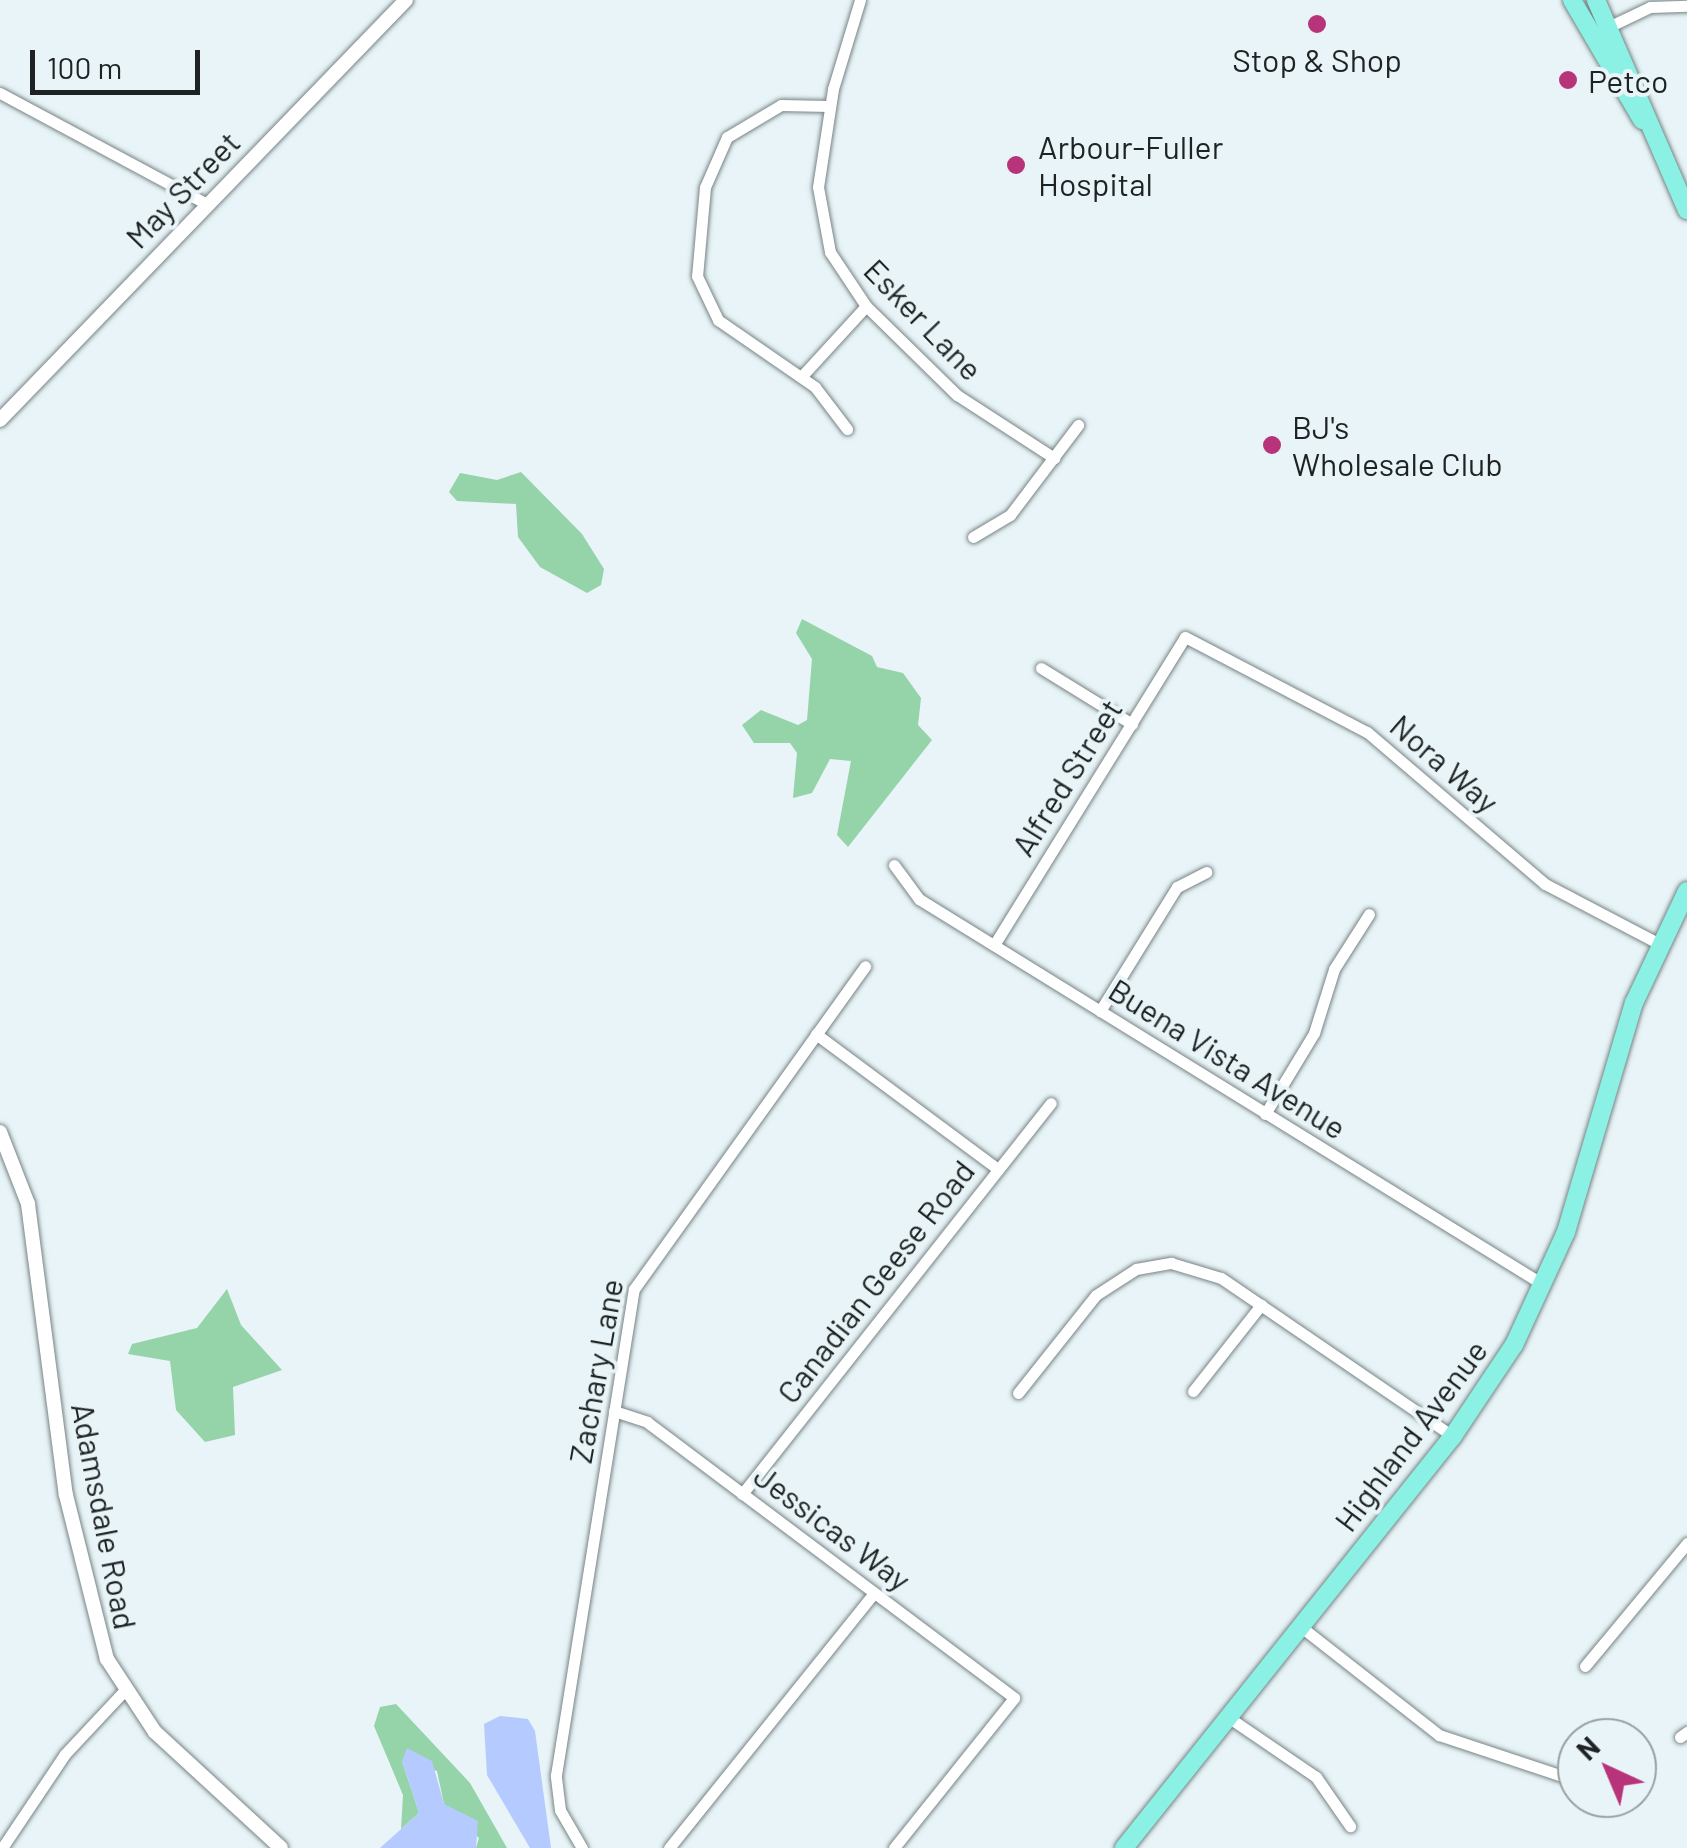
<!DOCTYPE html>
<html>
<head>
<meta charset="utf-8">
<style>
  body { margin:0 }
  #map { position:relative; width:1687px; height:1848px; overflow:hidden; background:#e8f4f7; font-family:Barlow,sans-serif }
  div>[style] { position:absolute }
  [style*='--x'] { left:calc(var(--x)*1px); top:calc(var(--y)*1px); width:calc(var(--w)*1px); rotate:calc(var(--a)*1deg) }
  .green>* { inset:0; background:#95d3a9 }
  .water>* { inset:0; background:#b5cafe }
  .roads { filter:drop-shadow(0 0 2px #788385) drop-shadow(0 0 2px #788385) }
  .minor>* { height:11px; margin:-5.5px; padding:0 5.5px; transform-origin:5.5px; border-radius:5.5px; background:#fff }
  .tertiary>* { height:14px; margin:-7px; padding:0 7px; transform-origin:7px; border-radius:7px; background:#fff }
  .primary>* { height:18px; margin:-9px; padding:0 9px; transform-origin:9px; border-radius:9px; background:#8bf1e4 }
  .dots>* { width:28px; height:28px; translate:-50% -50%; box-sizing:border-box; border:5px solid #e8f4f7; border-radius:50% }
  span { translate:-50% -50%; white-space:nowrap; text-align:center; line-height:1.15; -webkit-text-stroke:8px #e8f4f7; paint-order:stroke }
  .poi-label { font-size:32px; color:#1e2223 }
  .left { translate:0 -50%; text-align:left }
  .street-label { font-size:32px; color:#1e2223 }
  .north { position:absolute; left:1557px; top:1718px; width:100px; height:100px; box-sizing:border-box; background:#e8f4f7; border:2px solid #97a0a2; border-radius:50%; rotate:316deg; font-size:28px; font-weight:700; line-height:40px; text-align:center; color:#1e2223 }
  .north::after { content:''; display:block; margin:auto; width:35px; height:45px; background:#b8347a; clip-path:polygon(50% 0,100% 100%,50% 72%,0 100%) }
  .scale { position:absolute; left:30px; top:50px; width:170px; height:45px; box-sizing:border-box; border:5px solid #1e2223; border-top:0; padding-left:12px; font-size:30px; line-height:35px; white-space:nowrap; color:#1e2223; -webkit-text-stroke:8px #e8f4f7; paint-order:stroke }
</style>
</head>
<body>
<div id="map">
  <div class="green">
    <div style="clip-path:polygon(521px 472px,582px 534px,604px 569px,601px 585px,587px 593px,540px 567px,518px 537px,516px 504px,457px 501px,449px 492px,460px 473px,497px 480px)"></div>
    <div style="clip-path:polygon(802px 619px,872px 656px,877px 667px,903px 673px,921px 698px,918px 725px,932px 740px,848px 847px,837px 835px,851px 761px,830px 759px,812px 793px,793px 798px,797px 753px,790px 743px,754px 743px,742px 725px,761px 710px,798px 725px,807px 720px,812px 659px,796px 633px)"></div>
    <div style="clip-path:polygon(227px 1289px,241px 1325px,282px 1370px,233px 1387px,235px 1435px,205px 1442px,176px 1410px,170px 1361px,128px 1354px,132px 1344px,197px 1328px)"></div>
    <div style="clip-path:polygon(396px 1704px,470px 1783px,507px 1848px,476px 1848px,479px 1838px,444px 1804px,437px 1771px,402px 1761px,419px 1813px,401px 1829px,403px 1795px,374px 1726px,380px 1707px)"></div>
  </div>
  <div class="water">
    <div style="clip-path:polygon(500px 1716px,528px 1719px,535px 1731px,551px 1848px,530px 1848px,487px 1775px,484px 1724px)"></div>
    <div style="clip-path:polygon(407px 1748px,432px 1761px,444px 1804px,478px 1821px,476px 1848px,380px 1848px,419px 1813px,402px 1761px)"></div>
  </div>
  <div class="roads">
    <div class="minor">
      <div style="--x:860;--y:0;--w:93;--a:106.9"></div>
      <div style="--x:833;--y:89;--w:99;--a:98.7"></div>
      <div style="--x:818;--y:187;--w:66;--a:79.5"></div>
      <div style="--x:830;--y:252;--w:65;--a:56.3"></div>
      <div style="--x:866;--y:306;--w:127;--a:44.4"></div>
      <div style="--x:957;--y:395;--w:116;--a:33"></div>
      <div style="--x:1602;--y:30;--w:53;--a:-25.6"></div>
      <div style="--x:1650;--y:7;--w:37;--a:-2"></div>
      <div style="--x:0;--y:93;--w:235;--a:28.2"></div>
      <div style="--x:829;--y:106;--w:48;--a:-178.8"></div>
      <div style="--x:781;--y:105;--w:63;--a:149.3"></div>
      <div style="--x:727;--y:137;--w:55;--a:113.7"></div>
      <div style="--x:705;--y:187;--w:89;--a:95.1"></div>
      <div style="--x:697;--y:276;--w:49;--a:64.5"></div>
      <div style="--x:718;--y:320;--w:118;--a:34.6"></div>
      <div style="--x:815;--y:387;--w:53;--a:52.7"></div>
      <div style="--x:801;--y:377;--w:96;--a:-47.5"></div>
      <div style="--x:973;--y:537;--w:43;--a:-30.7"></div>
      <div style="--x:1010;--y:515;--w:113;--a:-52.9"></div>
      <div style="--x:1041;--y:668;--w:107;--a:31.6"></div>
      <div style="--x:894;--y:865;--w:42;--a:53.7"></div>
      <div style="--x:919;--y:899;--w:735;--a:31.7"></div>
      <div style="--x:994;--y:945;--w:362;--a:-58.2"></div>
      <div style="--x:1185;--y:637;--w:205;--a:27.6"></div>
      <div style="--x:1367;--y:732;--w:234;--a:40.5"></div>
      <div style="--x:1545;--y:884;--w:130;--a:27.6"></div>
      <div style="--x:1100;--y:1011;--w:146;--a:-58.2"></div>
      <div style="--x:1177;--y:887;--w:33;--a:-27"></div>
      <div style="--x:816;--y:1034;--w:227;--a:36.6"></div>
      <div style="--x:1265;--y:1114;--w:95;--a:-58.8"></div>
      <div style="--x:1314;--y:1033;--w:67;--a:-72.6"></div>
      <div style="--x:1334;--y:969;--w:65;--a:-57.5"></div>
      <div style="--x:1193;--y:1391;--w:110;--a:-51.7"></div>
      <div style="--x:1018;--y:1393;--w:125;--a:-51.5"></div>
      <div style="--x:1096;--y:1295;--w:48;--a:-33"></div>
      <div style="--x:1136;--y:1269;--w:36;--a:-10"></div>
      <div style="--x:1171;--y:1263;--w:52;--a:16.7"></div>
      <div style="--x:1221;--y:1278;--w:281;--a:34.3"></div>
      <div style="--x:614;--y:1411;--w:35;--a:18"></div>
      <div style="--x:647;--y:1422;--w:459;--a:36.9"></div>
      <div style="--x:1014;--y:1698;--w:192;--a:128.7"></div>
      <div style="--x:742;--y:1494;--w:498;--a:-51.7"></div>
      <div style="--x:1300;--y:1626;--w:177;--a:38.1"></div>
      <div style="--x:1439;--y:1735;--w:145;--a:18.4"></div>
      <div style="--x:1585;--y:1666;--w:160;--a:-50.3"></div>
      <div style="--x:1228;--y:1717;--w:107;--a:34.3"></div>
      <div style="--x:1316;--y:1777;--w:60;--a:55.2"></div>
      <div style="--x:1680;--y:1737;--w:9;--a:-36"></div>
      <div style="--x:2;--y:1848;--w:113;--a:-56.2"></div>
      <div style="--x:65;--y:1754;--w:86;--a:-46.9"></div>
      <div style="--x:582;--y:1848;--w:44;--a:-120.1"></div>
      <div style="--x:560;--y:1810;--w:35;--a:-97"></div>
      <div style="--x:556;--y:1775;--w:492;--a:-80.9"></div>
      <div style="--x:634;--y:1289;--w:397;--a:-54.4"></div>
      <div style="--x:669;--y:1848;--w:327;--a:-51.2"></div>
    </div>
    <div class="tertiary">
      <div style="--x:0;--y:420;--w:584;--a:-45.97"></div>
      <div style="--x:0;--y:1132;--w:77;--a:68.7"></div>
      <div style="--x:28;--y:1204;--w:293;--a:82.6"></div>
      <div style="--x:66;--y:1495;--w:169;--a:76"></div>
      <div style="--x:107;--y:1659;--w:87;--a:56.7"></div>
      <div style="--x:155;--y:1732;--w:171;--a:42.6"></div>
    </div>
    <div class="primary">
      <div style="--x:1572;--y:0;--w:139;--a:59.7"></div>
      <div style="--x:1596;--y:0;--w:229;--a:66.6"></div>
      <div style="--x:1124;--y:1848;--w:527;--a:-51.39"></div>
      <div style="--x:1453;--y:1436;--w:110;--a:-56.2"></div>
      <div style="--x:1514;--y:1345;--w:124;--a:-65.3"></div>
      <div style="--x:1566;--y:1232;--w:239;--a:-73.5"></div>
      <div style="--x:1634;--y:1003;--w:124;--a:-64.7"></div>
    </div>
  </div>
  <div class="dots">
    <div style="left:1317px;top:24px;background:#b8347a"></div>
    <div style="left:1568px;top:80px;background:#b8347a"></div>
    <div style="left:1016px;top:165px;background:#b8347a"></div>
    <div style="left:1272px;top:445px;background:#b8347a"></div>
  </div>
  <div class="poi-label">
    <span style="left:1317px;top:59px">Stop &amp; Shop</span>
    <span class="left" style="left:1588px;top:80px">Petco</span>
    <span class="left" style="left:1038px;top:165px">Arbour-Fuller<br>Hospital</span>
    <span class="left" style="left:1292px;top:445px">BJ's<br>Wholesale Club</span>
  </div>
  <div class="street-label">
    <span style="left:182px;top:189px;rotate:-46deg">May Street</span>
    <span style="left:924px;top:319px;rotate:46deg">Esker Lane</span>
    <span style="left:1445px;top:763px;rotate:41deg">Nora Way</span>
    <span style="left:1066px;top:777px;rotate:-58deg">Alfred Street</span>
    <span style="left:1228px;top:1058px;rotate:32deg">Buena Vista Avenue</span>
    <span style="left:875px;top:1281px;rotate:-52deg">Canadian Geese Road</span>
    <span style="left:595px;top:1371px;rotate:-80deg">Zachary Lane</span>
    <span style="left:1410px;top:1435px;rotate:-53deg">Highland Avenue</span>
    <span style="left:105px;top:1516px;rotate:79deg">Adamsdale Road</span>
    <span style="left:833px;top:1527px;rotate:37deg">Jessicas Way</span>
  </div>
  <div class="north">N</div>
  <div class="scale">100 m</div>
</div>
</body>
</html>
